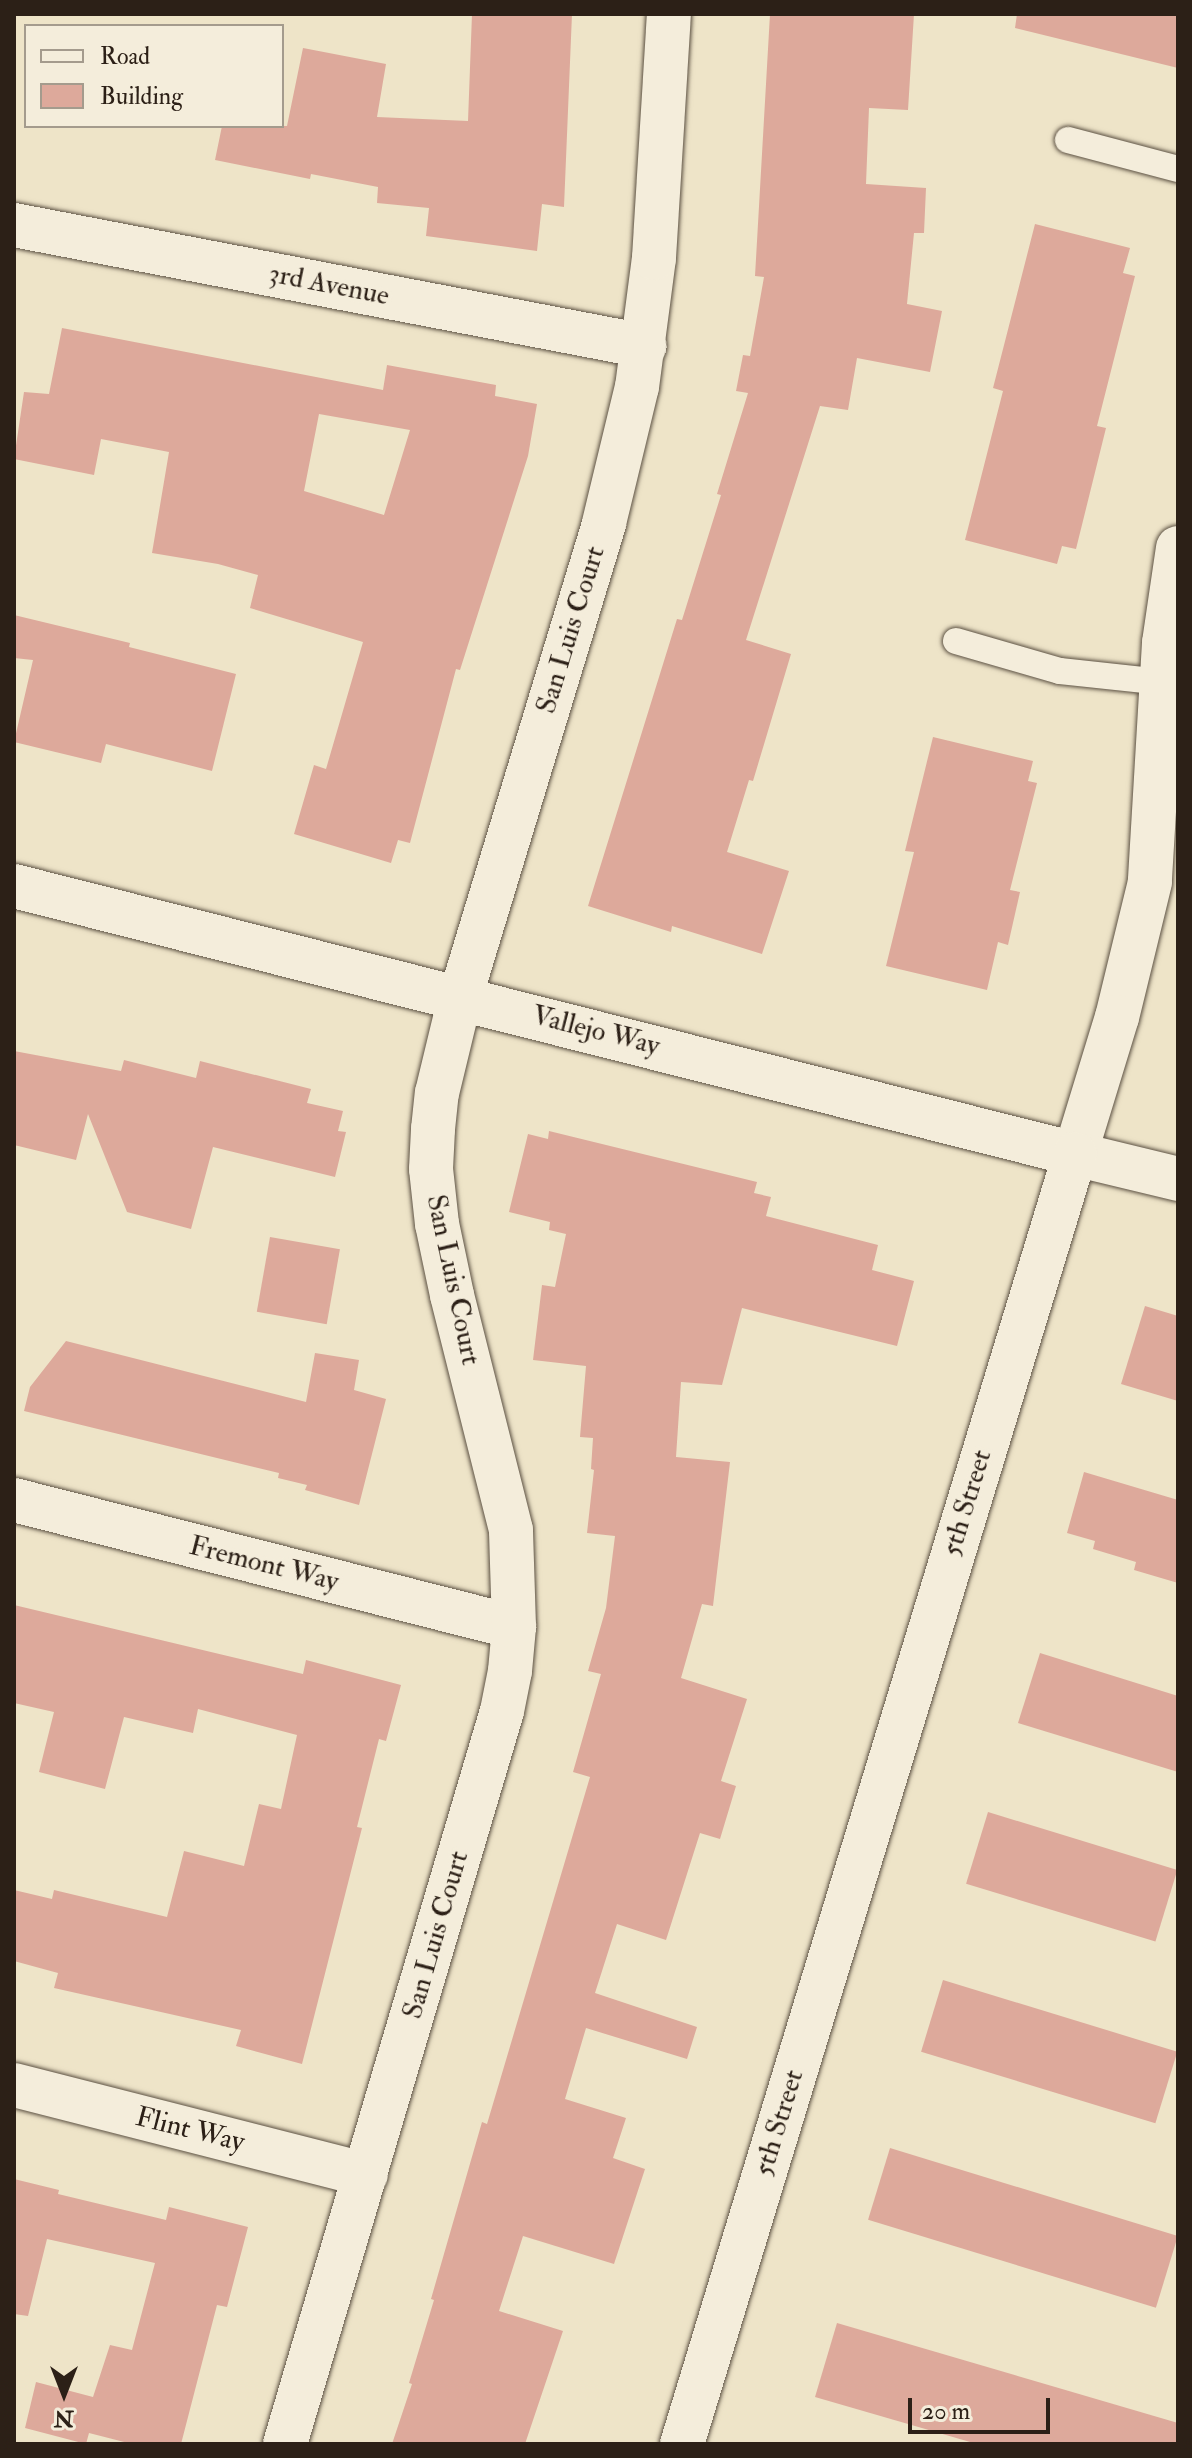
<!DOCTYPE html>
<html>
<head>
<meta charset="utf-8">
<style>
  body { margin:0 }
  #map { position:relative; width:1192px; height:2458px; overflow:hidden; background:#eee4c8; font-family:"IM FELL Double Pica",serif }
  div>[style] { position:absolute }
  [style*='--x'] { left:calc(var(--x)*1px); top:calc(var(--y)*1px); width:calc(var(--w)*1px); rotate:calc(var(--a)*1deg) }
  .building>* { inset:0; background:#dda99b; transform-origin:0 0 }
  .roads { filter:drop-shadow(0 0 2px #5c5143) drop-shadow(0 0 2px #5c5143) }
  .lane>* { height:26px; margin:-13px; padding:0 13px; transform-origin:13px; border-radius:13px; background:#f4eddb }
  .street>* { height:44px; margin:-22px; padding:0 22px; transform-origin:22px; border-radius:22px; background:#f4eddb }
  .secondary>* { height:44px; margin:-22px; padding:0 22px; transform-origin:22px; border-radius:22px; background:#f4eddb }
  span { translate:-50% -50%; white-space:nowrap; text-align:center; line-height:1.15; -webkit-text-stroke:8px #f4eddb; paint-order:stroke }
  .street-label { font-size:28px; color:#2c2017 }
  .frame { position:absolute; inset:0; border:16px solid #2c2017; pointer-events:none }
  .legend { position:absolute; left:24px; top:24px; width:260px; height:104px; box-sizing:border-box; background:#f4eddb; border:2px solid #a49b8d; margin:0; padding:10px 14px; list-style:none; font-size:24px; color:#2c2017 }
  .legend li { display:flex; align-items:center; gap:16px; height:40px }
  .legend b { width:40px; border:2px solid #a49b8d }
  .north { position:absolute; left:24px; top:2354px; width:80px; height:80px; -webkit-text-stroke:6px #f4eddb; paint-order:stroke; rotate:180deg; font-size:22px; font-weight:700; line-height:32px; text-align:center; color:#2c2017 }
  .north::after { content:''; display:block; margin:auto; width:28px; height:36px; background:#2c2017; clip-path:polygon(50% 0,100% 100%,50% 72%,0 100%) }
  .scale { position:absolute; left:908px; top:2398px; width:142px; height:36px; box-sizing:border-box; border:4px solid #2c2017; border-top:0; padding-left:10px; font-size:24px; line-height:28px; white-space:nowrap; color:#2c2017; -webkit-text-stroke:6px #f4eddb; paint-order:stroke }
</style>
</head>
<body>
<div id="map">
  <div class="building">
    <div style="clip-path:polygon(472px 14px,572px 14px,564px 207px,542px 204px,537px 251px,426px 236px,429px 208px,377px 203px,378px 187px,311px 174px,310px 179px,215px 160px,222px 126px,287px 126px,303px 48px,386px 64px,377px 117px,468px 121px)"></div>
    <div style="clip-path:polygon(770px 14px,914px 14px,908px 110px,869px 108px,866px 184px,926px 188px,924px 233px,914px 233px,907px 304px,942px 311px,930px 372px,857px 358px,848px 410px,820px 406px,746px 640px,791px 654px,753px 781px,749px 780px,727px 852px,789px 871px,762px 954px,672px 926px,671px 932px,588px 906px,677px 619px,682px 620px,721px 495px,717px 494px,748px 393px,736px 391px,743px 355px,750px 356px,764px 277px,755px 276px)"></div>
    <div style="clip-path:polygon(1017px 14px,1178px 14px,1178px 68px,1015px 28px)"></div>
    <div style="clip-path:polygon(1035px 224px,1130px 248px,1123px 273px,1135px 276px,1097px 426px,1106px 428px,1076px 549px,1062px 546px,1057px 564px,965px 540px,1003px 391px,993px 388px)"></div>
    <div style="clip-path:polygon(evenodd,62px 328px,383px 390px,387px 365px,496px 385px,495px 396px,537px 404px,528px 456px,460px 670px,456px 669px,410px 843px,398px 840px,391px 863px,294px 834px,314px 765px,326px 769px,363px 642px,250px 608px,258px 575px,218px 564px,152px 553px,169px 452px,101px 439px,94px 475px,14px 459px,24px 392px,49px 394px,62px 328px,319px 414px,410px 430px,384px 515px,304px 491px,319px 414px)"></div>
    <div style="clip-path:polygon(14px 615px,130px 643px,129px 647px,236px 674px,212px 771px,106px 744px,101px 763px,14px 742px,33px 660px,14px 658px)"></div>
    <div style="clip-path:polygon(933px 737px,1033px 761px,1028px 781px,1037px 783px,1010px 890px,1020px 892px,1008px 945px,998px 942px,987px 990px,886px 966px,914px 852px,905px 851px)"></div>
    <div style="clip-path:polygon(14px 1051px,121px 1071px,124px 1060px,196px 1078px,200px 1061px,311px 1089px,307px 1103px,343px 1111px,338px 1131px,346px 1132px,335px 1177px,213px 1147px,191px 1229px,127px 1212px,88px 1114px,76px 1160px,14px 1145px)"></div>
    <div style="clip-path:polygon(549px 1131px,757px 1182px,754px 1193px,771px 1197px,766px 1216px,878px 1245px,872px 1270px,914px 1281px,897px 1346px,742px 1308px,722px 1385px,681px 1382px,676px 1457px,730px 1462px,713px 1606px,702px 1604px,681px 1678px,747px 1699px,721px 1781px,736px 1786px,720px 1839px,700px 1833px,666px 1940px,617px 1924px,595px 1993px,697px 2027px,687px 2059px,586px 2028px,565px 2099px,626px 2118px,613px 2158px,645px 2169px,614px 2264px,523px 2236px,499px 2311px,563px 2331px,525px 2444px,392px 2444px,412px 2384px,409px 2383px,434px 2300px,431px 2299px,482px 2122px,487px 2124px,590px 1777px,573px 1772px,601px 1674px,588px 1671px,606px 1608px,615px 1536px,587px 1533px,594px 1470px,591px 1469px,593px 1438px,580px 1437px,586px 1366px,533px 1360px,542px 1285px,555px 1287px,566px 1234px,549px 1230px,550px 1222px,509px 1212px,528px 1134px,548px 1139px)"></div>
    <div style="left:270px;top:1237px;width:71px;height:76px;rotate:10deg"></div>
    <div style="clip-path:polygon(1145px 1306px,1178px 1316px,1178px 1401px,1121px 1384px)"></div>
    <div style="clip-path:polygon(66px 1341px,306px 1402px,315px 1353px,359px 1360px,354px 1390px,386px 1399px,359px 1505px,305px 1490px,307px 1485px,278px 1478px,279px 1473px,24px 1411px,30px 1387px)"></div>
    <div style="clip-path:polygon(1084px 1472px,1178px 1500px,1178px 1583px,1134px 1570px,1136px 1562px,1093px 1549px,1095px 1541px,1067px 1533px)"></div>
    <div style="clip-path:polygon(14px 1605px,303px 1674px,306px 1660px,401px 1685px,386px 1741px,379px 1739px,357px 1827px,362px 1828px,302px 2064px,236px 2046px,241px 2030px,54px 1988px,58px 1973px,14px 1961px,14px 1890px,52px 1899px,54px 1890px,167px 1917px,184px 1851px,244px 1866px,259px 1804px,281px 1809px,297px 1735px,198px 1709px,193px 1733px,124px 1717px,105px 1789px,39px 1772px,54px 1712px,14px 1703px)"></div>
    <div style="clip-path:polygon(1040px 1653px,1178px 1696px,1178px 1772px,1018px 1723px)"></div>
    <div style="left:988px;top:1812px;width:198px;height:75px;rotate:17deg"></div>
    <div style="left:943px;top:1980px;width:245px;height:75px;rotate:17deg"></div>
    <div style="left:890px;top:2148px;width:301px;height:75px;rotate:17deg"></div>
    <div style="clip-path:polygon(14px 2179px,59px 2190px,58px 2194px,166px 2220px,169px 2207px,248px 2227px,227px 2307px,217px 2305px,181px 2444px,132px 2444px,89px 2433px,86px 2444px,25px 2428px,36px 2382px,93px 2397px,110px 2345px,132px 2350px,155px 2263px,47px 2239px,28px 2316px,14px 2314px)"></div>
    <div style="clip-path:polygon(837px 2323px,1178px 2423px,1178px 2444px,977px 2444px,815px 2397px)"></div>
  </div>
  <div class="roads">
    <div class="lane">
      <div style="--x:1068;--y:140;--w:114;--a:14.8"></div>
      <div style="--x:956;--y:641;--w:108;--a:16.1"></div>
      <div style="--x:1060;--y:671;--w:104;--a:6.1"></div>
    </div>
    <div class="street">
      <div style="--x:14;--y:225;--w:642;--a:10.87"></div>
      <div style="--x:1178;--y:548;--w:96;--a:98.4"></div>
      <div style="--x:1164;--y:643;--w:239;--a:93.4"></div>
      <div style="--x:1150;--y:882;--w:139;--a:103.7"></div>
      <div style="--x:1117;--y:1017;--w:143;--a:107"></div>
      <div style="--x:1075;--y:1154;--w:106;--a:13.6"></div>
      <div style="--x:14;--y:1500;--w:516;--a:14.25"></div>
      <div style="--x:14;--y:2085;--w:363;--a:14.3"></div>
      <div style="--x:285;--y:2444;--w:764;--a:-73.51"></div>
      <div style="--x:502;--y:1711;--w:41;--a:-78.7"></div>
      <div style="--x:510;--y:1671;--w:44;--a:-84.8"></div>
      <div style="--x:514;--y:1627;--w:97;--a:-91.8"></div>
      <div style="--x:511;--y:1530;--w:242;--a:-104.1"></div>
      <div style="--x:452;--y:1295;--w:73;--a:-101.9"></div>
      <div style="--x:437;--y:1224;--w:55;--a:-96.2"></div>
      <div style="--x:431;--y:1169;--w:40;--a:-87.1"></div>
      <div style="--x:433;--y:1129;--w:36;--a:-84"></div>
      <div style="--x:437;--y:1093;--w:98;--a:-76.4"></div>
      <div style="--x:460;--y:998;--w:496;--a:-73.1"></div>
      <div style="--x:604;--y:523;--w:140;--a:-76.4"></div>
      <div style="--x:637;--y:387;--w:130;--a:-82.5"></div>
      <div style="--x:654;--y:258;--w:244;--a:-86.5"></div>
    </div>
    <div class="secondary">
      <div style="--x:14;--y:886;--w:1094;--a:14.18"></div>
      <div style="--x:1075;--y:1154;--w:1349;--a:106.94"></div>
    </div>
  </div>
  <div class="street-label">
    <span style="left:329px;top:285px;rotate:11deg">3rd Avenue</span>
    <span style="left:571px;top:630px;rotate:-73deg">San Luis Court</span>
    <span style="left:596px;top:1031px;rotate:14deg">Vallejo Way</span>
    <span style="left:453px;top:1280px;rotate:78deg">San Luis Court</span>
    <span style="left:967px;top:1503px;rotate:-73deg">5th Street</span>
    <span style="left:264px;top:1564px;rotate:14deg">Fremont Way</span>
    <span style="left:436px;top:1935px;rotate:-74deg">San Luis Court</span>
    <span style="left:779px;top:2123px;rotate:-73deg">5th Street</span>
    <span style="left:190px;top:2130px;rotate:14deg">Flint Way</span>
  </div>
  <div class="frame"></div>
  <ul class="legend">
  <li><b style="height:10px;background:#f4eddb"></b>Road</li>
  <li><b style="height:22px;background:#dda99b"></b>Building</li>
  </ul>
  <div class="north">N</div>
  <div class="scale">20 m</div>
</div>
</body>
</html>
